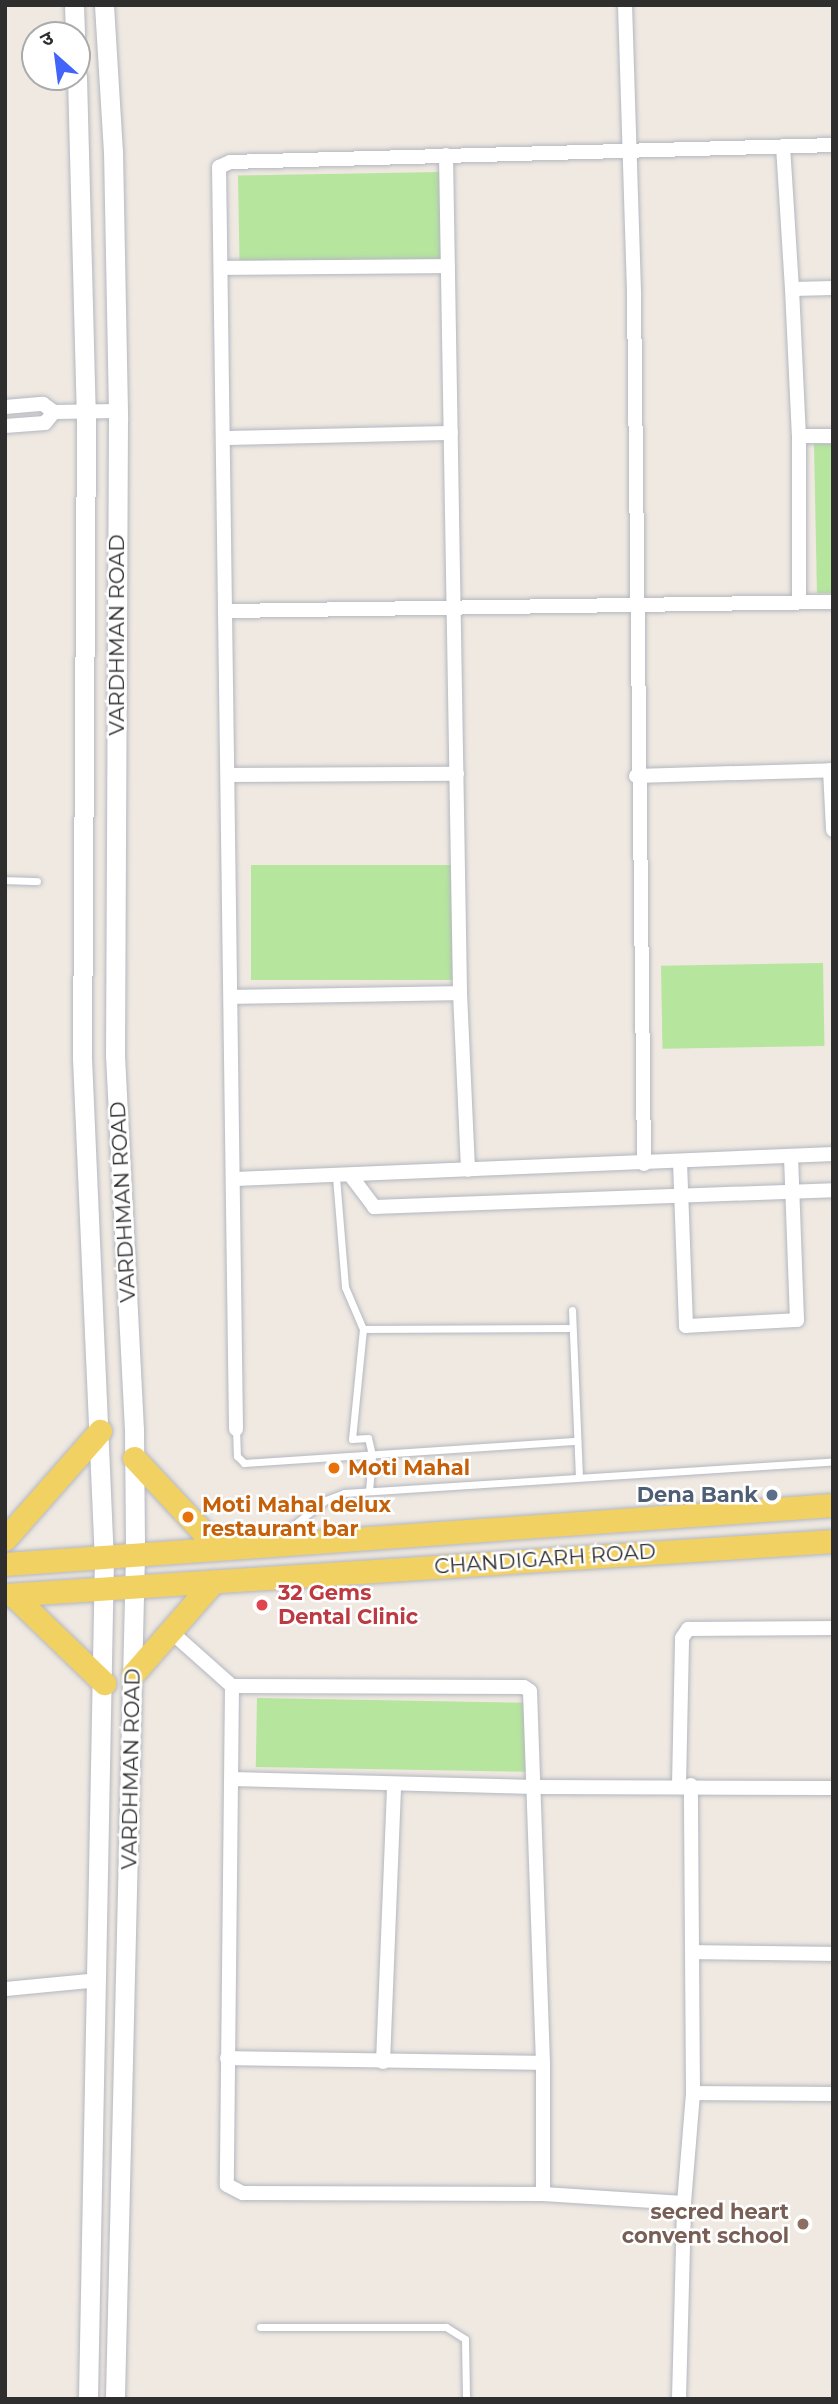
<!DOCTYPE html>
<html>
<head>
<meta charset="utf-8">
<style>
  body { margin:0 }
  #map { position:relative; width:838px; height:2404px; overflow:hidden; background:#efe9e1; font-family:Montserrat,"Noto Sans Devanagari",sans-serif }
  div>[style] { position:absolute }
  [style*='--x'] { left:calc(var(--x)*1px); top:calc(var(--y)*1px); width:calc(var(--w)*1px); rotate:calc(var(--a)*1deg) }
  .green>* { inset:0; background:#b6e59e; transform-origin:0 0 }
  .roads { filter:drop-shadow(0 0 2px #b4b7c1) drop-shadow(0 0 2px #b4b7c1) }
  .lane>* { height:7px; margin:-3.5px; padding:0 3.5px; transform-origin:3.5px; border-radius:3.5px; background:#fff }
  .street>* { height:14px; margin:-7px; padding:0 7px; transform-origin:7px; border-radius:7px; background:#fff }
  .secondary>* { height:19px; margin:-9.5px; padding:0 9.5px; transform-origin:9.5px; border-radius:9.5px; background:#fff }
  .primary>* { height:23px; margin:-11.5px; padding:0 11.5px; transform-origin:11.5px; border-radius:11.5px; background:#f2d163 }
  .dots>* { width:19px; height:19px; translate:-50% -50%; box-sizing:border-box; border:4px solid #fff; border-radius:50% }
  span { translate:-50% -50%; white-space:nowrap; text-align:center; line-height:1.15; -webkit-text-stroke:5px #fff; paint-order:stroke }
  .street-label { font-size:21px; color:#2e2e2e }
  .food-label { font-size:21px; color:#c56008; font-weight:700 }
  .left { translate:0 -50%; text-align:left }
  .service-label { font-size:21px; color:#4e5e75; font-weight:700 }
  .right { translate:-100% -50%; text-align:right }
  .health-label { font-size:21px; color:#be3a42; font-weight:700 }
  .education-label { font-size:21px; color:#785e54; font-weight:700 }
  .frame { position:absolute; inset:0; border:7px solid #2e2e2e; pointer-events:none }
  .north { position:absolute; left:21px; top:21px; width:70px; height:70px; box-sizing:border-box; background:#fff; border:2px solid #ababab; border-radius:50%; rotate:332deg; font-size:19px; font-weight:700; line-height:28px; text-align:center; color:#2e2e2e }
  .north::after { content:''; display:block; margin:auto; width:24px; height:32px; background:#4264fb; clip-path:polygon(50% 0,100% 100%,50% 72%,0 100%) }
</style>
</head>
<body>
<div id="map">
  <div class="green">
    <div style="left:441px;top:172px;width:93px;height:203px;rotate:89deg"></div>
    <div style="clip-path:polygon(814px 444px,833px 444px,833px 593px,817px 593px)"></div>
    <div style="left:458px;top:865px;width:115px;height:207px;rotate:90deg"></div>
    <div style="left:823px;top:963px;width:83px;height:162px;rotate:89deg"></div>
    <div style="left:257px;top:1698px;width:277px;height:69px;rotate:1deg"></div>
  </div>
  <div class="roads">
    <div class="lane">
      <div style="--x:5;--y:880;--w:32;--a:2"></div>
      <div style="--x:336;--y:1177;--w:110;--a:85.3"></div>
      <div style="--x:345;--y:1287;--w:46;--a:66.8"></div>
      <div style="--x:572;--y:1310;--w:166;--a:87.6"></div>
      <div style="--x:236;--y:1429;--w:27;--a:88"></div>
      <div style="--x:237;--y:1456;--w:10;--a:45"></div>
      <div style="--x:244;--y:1463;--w:334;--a:-3.8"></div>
      <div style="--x:369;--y:1491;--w:36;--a:-85"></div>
      <div style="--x:372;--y:1455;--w:17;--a:-103"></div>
      <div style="--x:368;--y:1438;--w:16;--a:176"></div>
      <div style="--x:352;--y:1439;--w:111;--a:-84.3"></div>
      <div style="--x:363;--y:1329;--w:209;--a:-0.3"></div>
      <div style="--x:277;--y:1538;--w:62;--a:-37.8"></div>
      <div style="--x:326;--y:1500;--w:19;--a:-21"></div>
      <div style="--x:344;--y:1493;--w:490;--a:-3.7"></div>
      <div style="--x:260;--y:2327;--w:186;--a:0"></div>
      <div style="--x:446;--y:2327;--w:22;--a:32"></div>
      <div style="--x:465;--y:2339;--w:60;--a:89"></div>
    </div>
    <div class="street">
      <div style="--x:625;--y:5;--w:289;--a:88.2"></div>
      <div style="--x:634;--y:294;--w:870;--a:89.34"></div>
      <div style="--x:783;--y:146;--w:143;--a:86.4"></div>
      <div style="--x:792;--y:289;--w:41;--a:-1.4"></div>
      <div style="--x:446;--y:155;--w:838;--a:89.04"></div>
      <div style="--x:460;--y:993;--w:177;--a:87.4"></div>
      <div style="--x:221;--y:268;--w:227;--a:-0.5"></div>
      <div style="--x:792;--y:289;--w:147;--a:87.3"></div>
      <div style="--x:799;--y:436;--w:166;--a:90"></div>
      <div style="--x:5;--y:407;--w:38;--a:-5"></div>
      <div style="--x:43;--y:404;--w:14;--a:36"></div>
      <div style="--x:54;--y:412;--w:64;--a:-0.9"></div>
      <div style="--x:5;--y:426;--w:40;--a:-4.3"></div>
      <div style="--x:45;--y:423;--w:14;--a:-51"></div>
      <div style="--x:799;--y:436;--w:34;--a:0"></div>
      <div style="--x:224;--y:438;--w:227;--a:-1.3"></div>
      <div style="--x:227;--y:611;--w:606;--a:-0.85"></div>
      <div style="--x:830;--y:770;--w:60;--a:87.1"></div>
      <div style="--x:229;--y:775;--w:228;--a:-0.3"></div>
      <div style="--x:636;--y:776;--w:197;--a:-1.7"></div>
      <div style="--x:233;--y:997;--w:227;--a:-1"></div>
      <div style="--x:680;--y:1162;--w:164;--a:87.9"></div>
      <div style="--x:686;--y:1326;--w:111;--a:-3.1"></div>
      <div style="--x:797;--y:1320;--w:163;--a:-92.1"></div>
      <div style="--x:351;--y:1176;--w:39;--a:53"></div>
      <div style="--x:374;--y:1207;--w:459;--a:-2.1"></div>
      <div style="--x:235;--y:1179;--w:599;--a:-2.39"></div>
      <div style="--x:236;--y:1429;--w:1262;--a:-90.77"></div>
      <div style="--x:219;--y:167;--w:12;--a:-24"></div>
      <div style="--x:230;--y:162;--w:603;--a:-1.61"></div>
      <div style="--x:170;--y:1631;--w:83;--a:41.6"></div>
      <div style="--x:232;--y:1686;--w:292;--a:0.2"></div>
      <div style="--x:524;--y:1687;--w:7;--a:34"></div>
      <div style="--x:530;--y:1691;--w:372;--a:88"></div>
      <div style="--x:543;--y:2063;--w:131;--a:90"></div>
      <div style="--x:232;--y:1686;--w:499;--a:90.6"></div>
      <div style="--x:227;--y:2185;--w:18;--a:27"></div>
      <div style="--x:243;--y:2193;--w:300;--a:0.2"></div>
      <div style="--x:543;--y:2194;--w:141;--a:3.7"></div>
      <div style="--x:232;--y:1779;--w:303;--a:1.5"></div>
      <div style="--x:535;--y:1787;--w:298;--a:0.2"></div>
      <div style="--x:679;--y:1785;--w:147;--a:-88.8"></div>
      <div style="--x:682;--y:1638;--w:11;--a:-56"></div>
      <div style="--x:688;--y:1629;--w:145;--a:-0.4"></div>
      <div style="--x:693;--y:1952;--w:140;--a:0.8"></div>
      <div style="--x:5;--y:1989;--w:93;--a:-5.5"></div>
      <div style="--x:227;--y:2058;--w:316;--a:0.9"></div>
      <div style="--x:383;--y:2062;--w:278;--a:-87.7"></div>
      <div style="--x:693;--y:2093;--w:140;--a:0.4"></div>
      <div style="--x:679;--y:2399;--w:196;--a:-88.5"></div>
      <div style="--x:684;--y:2203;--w:110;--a:-85.3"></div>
      <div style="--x:693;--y:2093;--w:308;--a:-90.4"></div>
    </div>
    <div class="secondary">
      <div style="--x:74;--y:5;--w:30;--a:88"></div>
      <div style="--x:104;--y:5;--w:146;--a:86.5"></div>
      <div style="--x:113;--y:151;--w:269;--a:88.9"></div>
      <div style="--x:118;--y:420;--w:635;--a:90.27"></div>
      <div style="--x:115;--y:1055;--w:375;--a:87.1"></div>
      <div style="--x:134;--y:1430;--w:124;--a:89.5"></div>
      <div style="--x:135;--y:1554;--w:845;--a:91.36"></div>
      <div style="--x:77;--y:77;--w:344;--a:88.5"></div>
      <div style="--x:86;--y:421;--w:637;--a:90.36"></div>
      <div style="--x:82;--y:1058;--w:499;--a:87.5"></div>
      <div style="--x:104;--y:1557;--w:842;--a:91.09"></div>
    </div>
    <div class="primary">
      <div style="--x:134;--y:1458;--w:120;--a:47"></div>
      <div style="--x:5;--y:1539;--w:144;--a:-48.7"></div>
      <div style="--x:5;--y:1564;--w:830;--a:-4.08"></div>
      <div style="--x:5;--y:1595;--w:830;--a:-3.73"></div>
      <div style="--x:13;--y:1595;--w:127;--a:44"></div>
      <div style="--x:133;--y:1674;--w:123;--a:-48.9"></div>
    </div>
  </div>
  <div class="dots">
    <div style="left:334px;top:1468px;background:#e8710a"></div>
    <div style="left:772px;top:1495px;background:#5c6f8a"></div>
    <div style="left:188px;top:1517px;background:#e8710a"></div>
    <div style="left:262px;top:1605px;background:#e0444e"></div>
    <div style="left:803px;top:2224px;background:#8d6e63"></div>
  </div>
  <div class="street-label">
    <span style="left:117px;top:635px;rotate:-90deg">VARDHMAN ROAD</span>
    <span style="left:123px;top:1202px;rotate:-93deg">VARDHMAN ROAD</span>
    <span style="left:545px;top:1559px;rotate:-4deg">CHANDIGARH ROAD</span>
    <span style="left:131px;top:1769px;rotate:-89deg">VARDHMAN ROAD</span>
  </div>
  <div class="food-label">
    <span class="left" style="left:348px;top:1468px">Moti Mahal</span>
    <span class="left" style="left:202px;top:1517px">Moti Mahal delux<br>restaurant bar</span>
  </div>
  <div class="service-label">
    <span class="right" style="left:758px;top:1495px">Dena Bank</span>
  </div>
  <div class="health-label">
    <span class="left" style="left:278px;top:1605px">32 Gems<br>Dental Clinic</span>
  </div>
  <div class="education-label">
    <span class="right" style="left:789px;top:2224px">secred heart<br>convent school</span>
  </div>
  <div class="frame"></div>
  <div class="north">उ</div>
</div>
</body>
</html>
